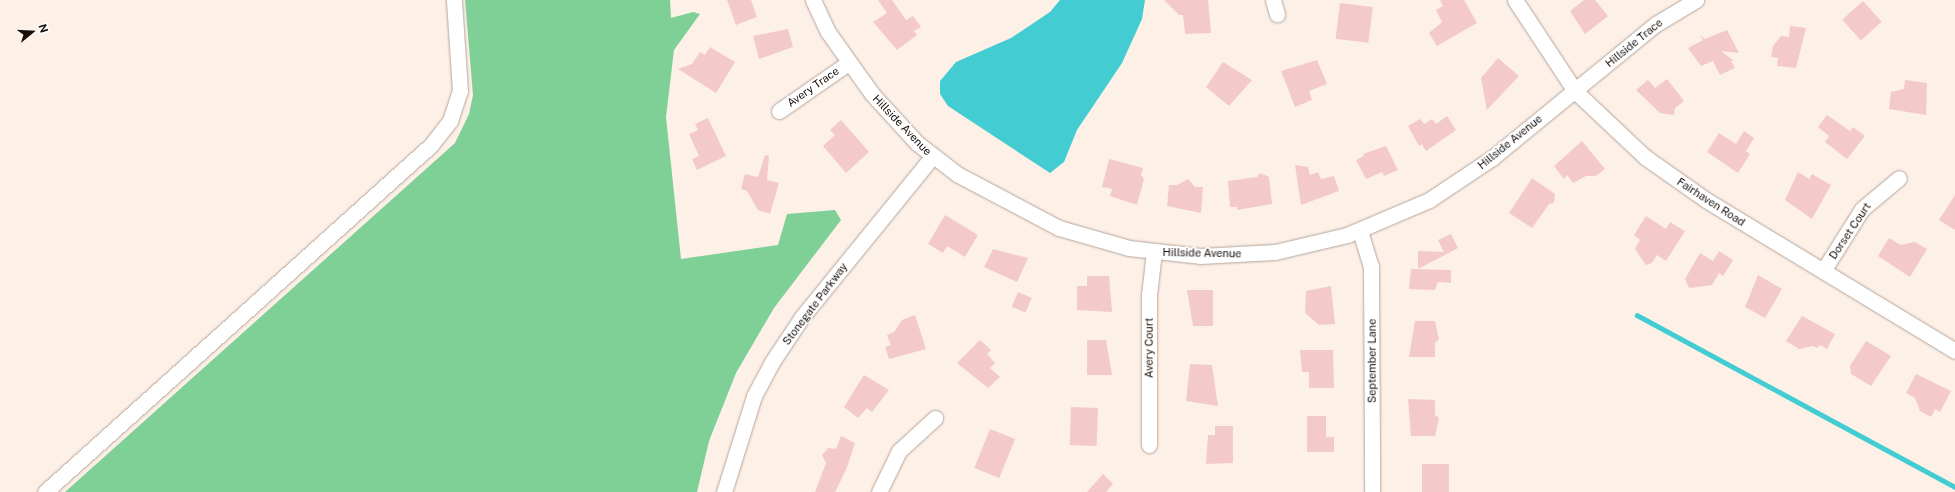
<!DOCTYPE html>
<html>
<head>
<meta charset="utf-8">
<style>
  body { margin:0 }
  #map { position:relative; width:1955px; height:492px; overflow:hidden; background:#fdf0e7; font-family:"Public Sans",sans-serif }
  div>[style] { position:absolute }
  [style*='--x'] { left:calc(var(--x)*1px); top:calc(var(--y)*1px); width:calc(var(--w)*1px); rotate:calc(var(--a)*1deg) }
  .forest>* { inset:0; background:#7ed096 }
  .water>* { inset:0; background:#43cdd2 }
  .stream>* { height:4.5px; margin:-2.25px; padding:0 2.25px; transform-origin:2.25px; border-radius:2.25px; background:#43cdd2 }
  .building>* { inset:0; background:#f3cac8; transform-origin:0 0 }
  .roads { filter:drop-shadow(0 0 1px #b4a59b) drop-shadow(0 0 1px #b4a59b) }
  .minor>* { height:15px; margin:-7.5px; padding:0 7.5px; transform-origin:7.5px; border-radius:7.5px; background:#fff }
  span { translate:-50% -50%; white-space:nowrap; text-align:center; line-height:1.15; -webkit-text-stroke:3.5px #fff; paint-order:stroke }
  .street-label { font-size:11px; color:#140e0b }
  .north { position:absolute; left:12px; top:12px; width:40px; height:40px; -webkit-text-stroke:3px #fff; paint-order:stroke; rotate:72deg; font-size:11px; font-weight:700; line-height:16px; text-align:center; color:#140e0b }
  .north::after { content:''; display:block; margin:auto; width:14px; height:18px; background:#140e0b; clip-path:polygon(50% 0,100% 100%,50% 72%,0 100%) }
</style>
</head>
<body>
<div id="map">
  <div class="forest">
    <div style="clip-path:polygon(465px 0,670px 0,671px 18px,693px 12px,700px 14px,674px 50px,666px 117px,681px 259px,778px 245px,787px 214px,835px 210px,841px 220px,774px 308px,736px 373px,709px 441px,697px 492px,65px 492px,455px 143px,469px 114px,473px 95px)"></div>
  </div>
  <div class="water">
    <div style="clip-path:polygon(1060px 0,1145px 0,1142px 19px,1122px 63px,1077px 130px,1064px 162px,1050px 173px,948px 106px,940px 94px,940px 81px,956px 62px,1011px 38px,1050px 12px)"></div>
  </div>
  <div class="stream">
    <div style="--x:1637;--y:315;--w:362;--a:28.4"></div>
  </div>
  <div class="building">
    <div style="clip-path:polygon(727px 0,751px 0,757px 17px,736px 25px)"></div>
    <div style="clip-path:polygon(878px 0,892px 0,906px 20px,913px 16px,921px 27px,914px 31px,917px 35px,897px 50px,873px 22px,887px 13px)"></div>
    <div style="clip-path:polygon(1164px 0,1208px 0,1211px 33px,1185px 34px,1183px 15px,1179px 15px)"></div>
    <div style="clip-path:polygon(1440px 0,1464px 0,1477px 23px,1437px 46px,1429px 33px,1442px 22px,1436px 10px,1443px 6px)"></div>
    <div style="clip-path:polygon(1584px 0,1595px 0,1608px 16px,1585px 34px,1570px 11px)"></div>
    <div style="left:1863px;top:1px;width:28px;height:28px;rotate:48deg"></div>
    <div style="left:1340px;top:3px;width:33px;height:36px;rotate:7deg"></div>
    <div style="clip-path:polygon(1790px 26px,1806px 28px,1796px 68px,1777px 66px,1778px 58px,1771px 57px,1773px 46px,1781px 36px,1789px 37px)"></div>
    <div style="clip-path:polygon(788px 29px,793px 47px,759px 59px,753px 36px)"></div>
    <div style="clip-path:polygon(1727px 30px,1739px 53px,1721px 51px,1734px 61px,1731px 61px,1735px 68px,1720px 75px,1713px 61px,1701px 66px,1688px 48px,1703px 40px,1700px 35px,1705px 39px)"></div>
    <div style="clip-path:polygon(710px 47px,735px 62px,716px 93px,678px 69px,692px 64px,700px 52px,705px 55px)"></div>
    <div style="clip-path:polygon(1498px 58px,1519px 76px,1487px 110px,1481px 78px)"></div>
    <div style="clip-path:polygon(1317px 60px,1327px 84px,1309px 91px,1312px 100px,1295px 107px,1281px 71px)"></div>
    <div style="clip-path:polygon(1223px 62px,1252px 80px,1229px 106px,1206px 87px)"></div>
    <div style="clip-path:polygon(1667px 79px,1684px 101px,1675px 108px,1674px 115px,1660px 113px,1636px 90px,1648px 80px,1655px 88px)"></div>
    <div style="clip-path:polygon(1905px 80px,1927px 83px,1926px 115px,1889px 109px,1891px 92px,1904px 89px)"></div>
    <div style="clip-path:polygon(1827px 115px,1850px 131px,1853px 127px,1865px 136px,1847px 159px,1825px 142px,1829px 136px,1818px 127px)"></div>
    <div style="clip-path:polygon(1447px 116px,1456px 130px,1426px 151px,1422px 144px,1419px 146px,1408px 126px,1420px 119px,1424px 124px,1432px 119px,1436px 124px)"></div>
    <div style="clip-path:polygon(708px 118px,726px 156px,697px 170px,692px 159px,699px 156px,689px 134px,698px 130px,695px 124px)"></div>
    <div style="clip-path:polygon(841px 120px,869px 152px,846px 173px,823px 146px,835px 135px,830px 130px)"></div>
    <div style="clip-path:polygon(1744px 131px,1754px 138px,1746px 151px,1750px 154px,1738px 173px,1707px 152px,1719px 133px,1736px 144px)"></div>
    <div style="clip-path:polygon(1582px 141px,1605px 169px,1596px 176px,1586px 176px,1573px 183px,1567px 175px,1564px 179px,1554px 166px)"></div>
    <div style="clip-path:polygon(1386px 146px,1398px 170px,1384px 176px,1382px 172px,1366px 179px,1356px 160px,1364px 156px,1363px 154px)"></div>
    <div style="clip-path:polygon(765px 155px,769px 156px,767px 180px,779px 183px,770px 214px,758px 210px,747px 191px,741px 189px,745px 174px,758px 177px)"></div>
    <div style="clip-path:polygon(1109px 159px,1143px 168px,1141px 175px,1144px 179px,1137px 205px,1110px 196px,1112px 189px,1102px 187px)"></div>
    <div style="clip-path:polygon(1295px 165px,1308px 167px,1310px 175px,1318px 172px,1321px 179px,1334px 176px,1339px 191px,1301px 205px)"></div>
    <div style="clip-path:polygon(1798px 172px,1809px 179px,1812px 174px,1831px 185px,1812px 219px,1785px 200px)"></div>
    <div style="clip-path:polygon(1260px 173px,1269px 177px,1272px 204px,1237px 210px,1237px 207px,1230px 207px,1228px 181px,1257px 177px)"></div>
    <div style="clip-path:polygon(1532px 178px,1555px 194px,1554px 203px,1549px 204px,1532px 228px,1509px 213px)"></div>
    <div style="clip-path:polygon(1188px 179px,1195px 187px,1203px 187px,1201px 213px,1167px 206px,1169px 185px,1177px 185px)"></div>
    <div style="clip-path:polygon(1955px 195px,1955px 230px,1939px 220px)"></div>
    <div style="clip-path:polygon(945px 215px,978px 235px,965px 257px,947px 246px,943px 253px,928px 244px)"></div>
    <div style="clip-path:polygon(1646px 216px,1666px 229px,1670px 222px,1685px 231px,1666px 261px,1657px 255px,1652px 263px,1646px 265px,1635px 249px,1640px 240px,1634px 235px)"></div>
    <div style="clip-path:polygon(1451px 234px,1458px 248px,1418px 269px,1418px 251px,1444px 252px,1438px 240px)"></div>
    <div style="clip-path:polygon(1889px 238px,1901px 245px,1915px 242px,1927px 249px,1910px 277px,1878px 256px)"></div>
    <div style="clip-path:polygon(993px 249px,1028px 258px,1017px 282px,984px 267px)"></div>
    <div style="clip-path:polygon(1719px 251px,1733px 260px,1723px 276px,1719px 273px,1712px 285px,1689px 288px,1685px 279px,1700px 253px,1713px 261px)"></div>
    <div style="clip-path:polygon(1411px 269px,1451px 270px,1451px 283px,1438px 282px,1435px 290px,1409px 289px)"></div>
    <div style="clip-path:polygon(1758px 275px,1782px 289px,1765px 318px,1745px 307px)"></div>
    <div style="clip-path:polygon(1087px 276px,1109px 276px,1112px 312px,1077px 310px,1077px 286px,1087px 286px)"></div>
    <div style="clip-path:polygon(1331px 286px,1335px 324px,1319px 325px,1305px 313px,1306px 291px)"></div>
    <div style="clip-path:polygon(1187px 290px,1213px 290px,1213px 326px,1193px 326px)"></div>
    <div style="left:1018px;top:292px;width:15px;height:16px;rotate:23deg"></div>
    <div style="clip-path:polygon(915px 315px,926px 349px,889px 359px,885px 347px,891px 345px,887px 335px,894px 332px,902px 320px)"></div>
    <div style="clip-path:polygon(1802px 316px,1835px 334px,1827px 349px,1820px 345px,1817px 348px,1813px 346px,1799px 349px,1786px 341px)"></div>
    <div style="clip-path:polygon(1415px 321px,1435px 321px,1439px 339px,1435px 343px,1435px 357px,1409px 357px)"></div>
    <div style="clip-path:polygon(980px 340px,991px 350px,987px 354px,995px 363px,990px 368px,1000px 377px,988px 388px,957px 363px)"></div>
    <div style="clip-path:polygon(1087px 340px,1106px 340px,1112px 375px,1087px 375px)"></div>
    <div style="clip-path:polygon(1866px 341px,1891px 356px,1871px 386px,1851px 374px,1850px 366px)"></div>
    <div style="clip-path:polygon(1300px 350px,1333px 350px,1334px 388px,1309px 388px,1309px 372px,1302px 372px)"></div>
    <div style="clip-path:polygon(1190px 364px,1212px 365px,1218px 406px,1186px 401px)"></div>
    <div style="clip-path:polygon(1916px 374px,1951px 391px,1940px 412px,1935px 409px,1931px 417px,1920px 411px,1915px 398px,1906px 393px)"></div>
    <div style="clip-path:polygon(864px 375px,889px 390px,872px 412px,867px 408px,858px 418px,844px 407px)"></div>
    <div style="clip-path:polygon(1408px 399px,1435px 400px,1435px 415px,1439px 418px,1435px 436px,1411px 436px)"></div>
    <div style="left:1071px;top:407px;width:27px;height:38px;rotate:2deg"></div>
    <div style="clip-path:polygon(1307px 416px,1326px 416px,1326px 437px,1334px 437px,1334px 452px,1307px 452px)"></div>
    <div style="clip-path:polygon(1215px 426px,1233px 426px,1233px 463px,1206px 464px,1208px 435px,1215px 435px)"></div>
    <div style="left:990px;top:429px;width:27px;height:42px;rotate:22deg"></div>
    <div style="clip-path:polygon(841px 436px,855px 443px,846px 470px,835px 492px,815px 492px,826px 463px,822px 455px,828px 448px,836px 449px)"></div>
    <div style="left:1422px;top:464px;width:27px;height:28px"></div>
    <div style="clip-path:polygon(1103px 474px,1113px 484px,1106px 492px,1087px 492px)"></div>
  </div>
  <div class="roads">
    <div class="minor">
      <div style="--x:813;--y:0;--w:35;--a:65"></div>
      <div style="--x:828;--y:32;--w:76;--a:54.6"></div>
      <div style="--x:872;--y:94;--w:67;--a:47.4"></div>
      <div style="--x:917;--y:143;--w:51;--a:37.8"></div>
      <div style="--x:957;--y:174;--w:115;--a:27.9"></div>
      <div style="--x:1059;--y:228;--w:73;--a:15.9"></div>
      <div style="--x:1129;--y:248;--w:71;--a:6.4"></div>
      <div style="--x:1200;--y:256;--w:75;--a:-3.1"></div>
      <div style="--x:1275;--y:252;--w:74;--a:-13.3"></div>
      <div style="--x:1347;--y:235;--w:89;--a:-23.1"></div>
      <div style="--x:1429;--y:200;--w:76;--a:-33.7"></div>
      <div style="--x:1492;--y:158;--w:212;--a:-39.3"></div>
      <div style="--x:1656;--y:24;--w:47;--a:-31"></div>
      <div style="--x:1273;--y:0;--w:15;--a:74"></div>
      <div style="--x:1515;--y:0;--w:109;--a:56.6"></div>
      <div style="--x:1575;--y:91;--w:96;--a:43.3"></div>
      <div style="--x:1645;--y:157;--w:75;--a:35.2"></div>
      <div style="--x:1706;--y:200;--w:291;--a:31.2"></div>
      <div style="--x:779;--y:111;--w:84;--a:-34.8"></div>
      <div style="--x:1360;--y:231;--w:37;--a:73"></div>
      <div style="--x:1371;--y:266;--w:226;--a:89.7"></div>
      <div style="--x:1823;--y:271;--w:73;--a:-57.8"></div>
      <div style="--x:1862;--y:209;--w:48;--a:-40"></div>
      <div style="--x:1149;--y:445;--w:150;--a:-90"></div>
      <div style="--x:1149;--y:295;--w:43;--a:-83.4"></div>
      <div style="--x:45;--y:492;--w:519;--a:-41.95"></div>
      <div style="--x:431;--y:145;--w:31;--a:-52"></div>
      <div style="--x:450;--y:121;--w:32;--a:-72"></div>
      <div style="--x:460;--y:91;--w:91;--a:-93.8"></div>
      <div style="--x:724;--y:492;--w:101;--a:-72.6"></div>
      <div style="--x:754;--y:396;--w:38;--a:-62"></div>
      <div style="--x:772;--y:362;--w:54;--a:-56.3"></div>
      <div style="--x:802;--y:317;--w:206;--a:-50.9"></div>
      <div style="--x:879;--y:492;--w:46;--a:-64"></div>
      <div style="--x:899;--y:451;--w:49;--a:-42.5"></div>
    </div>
  </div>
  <div class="street-label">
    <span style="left:1634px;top:43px;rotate:-39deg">Hillside Trace</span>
    <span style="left:813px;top:87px;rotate:-35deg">Avery Trace</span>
    <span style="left:902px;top:125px;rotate:46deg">Hillside Avenue</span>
    <span style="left:1510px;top:142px;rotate:-39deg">Hillside Avenue</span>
    <span style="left:1711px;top:202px;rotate:33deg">Fairhaven Road</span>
    <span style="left:1850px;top:231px;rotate:-56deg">Dorset Court</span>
    <span style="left:1202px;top:253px;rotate:1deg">Hillside Avenue</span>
    <span style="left:815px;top:304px;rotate:-53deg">Stonegate Parkway</span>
    <span style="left:1149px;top:348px;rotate:-90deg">Avery Court</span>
    <span style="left:1372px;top:361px;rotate:-90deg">September Lane</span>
  </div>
  <div class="north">N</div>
</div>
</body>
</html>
